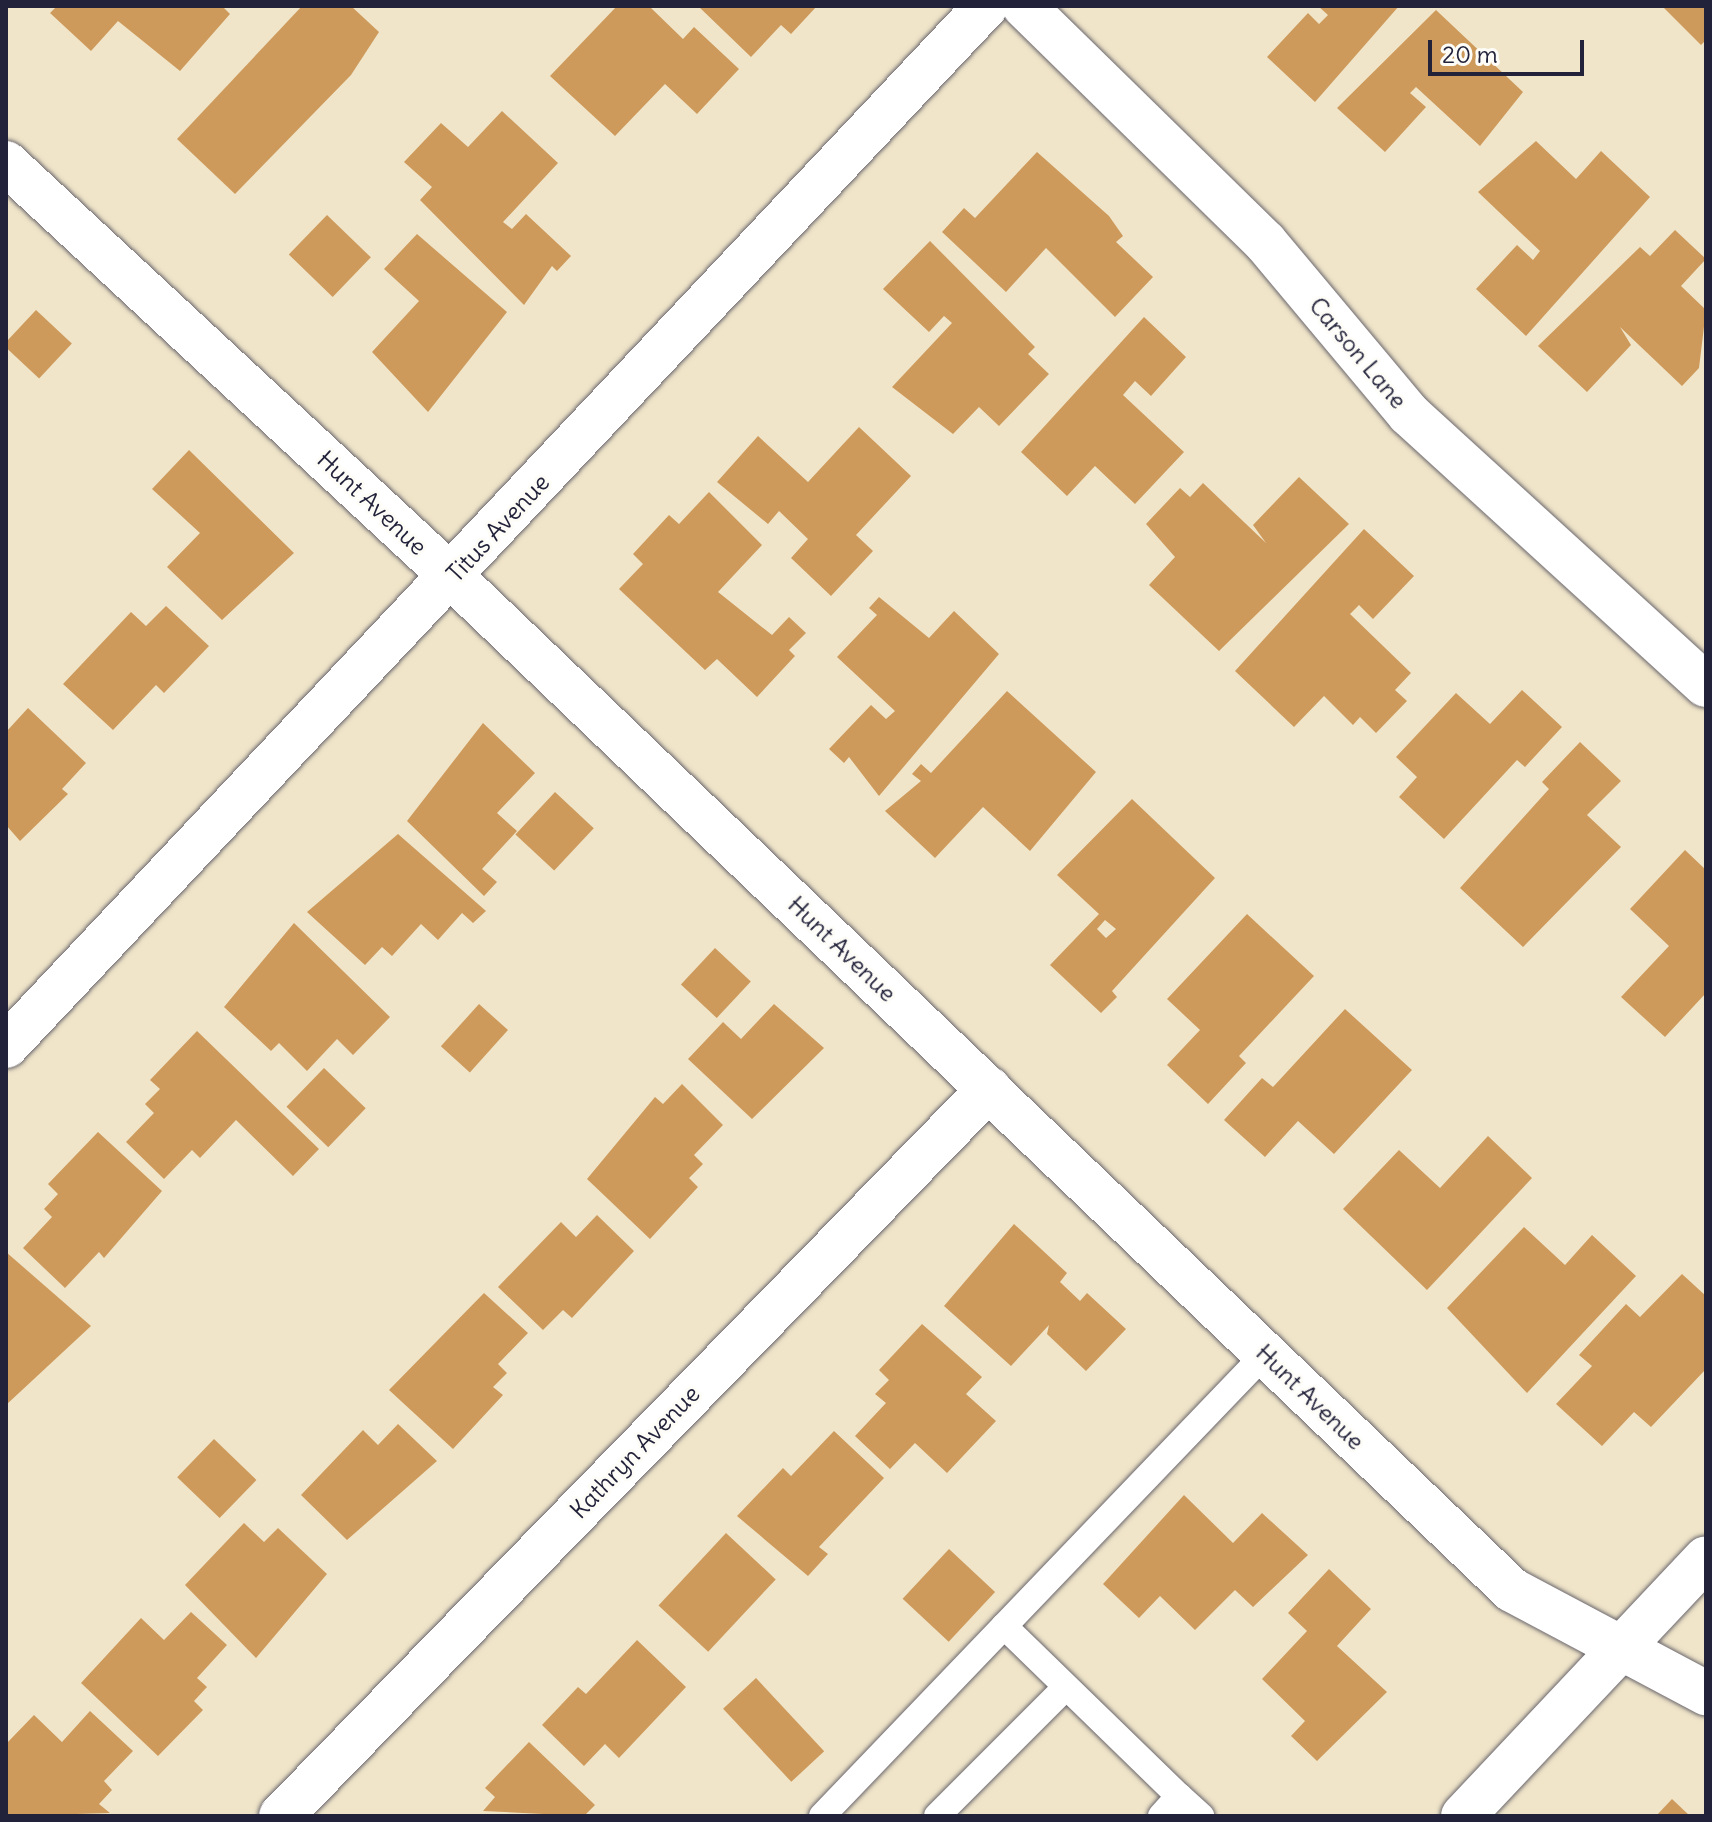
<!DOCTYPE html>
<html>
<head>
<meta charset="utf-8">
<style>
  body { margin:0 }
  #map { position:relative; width:1712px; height:1822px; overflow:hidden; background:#f0e5c9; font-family:Delius,sans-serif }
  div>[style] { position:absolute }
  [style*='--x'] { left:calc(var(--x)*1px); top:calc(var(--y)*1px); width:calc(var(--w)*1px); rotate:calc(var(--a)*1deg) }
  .building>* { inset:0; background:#ce9a5b; transform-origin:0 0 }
  .roads { filter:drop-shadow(0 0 2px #6a666d) drop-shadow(0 0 2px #6a666d) }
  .service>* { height:26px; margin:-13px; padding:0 13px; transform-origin:13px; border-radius:13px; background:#fff }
  .minor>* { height:44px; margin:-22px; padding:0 22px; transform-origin:22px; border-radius:22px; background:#fff }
  .tertiary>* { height:44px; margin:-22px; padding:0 22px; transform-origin:22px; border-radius:22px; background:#fff }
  span { translate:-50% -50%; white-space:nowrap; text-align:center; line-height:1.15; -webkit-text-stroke:6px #fdfcf7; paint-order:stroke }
  .street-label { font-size:24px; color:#22223b }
  .frame { position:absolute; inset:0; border:8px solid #22223b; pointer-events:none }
  .scale { position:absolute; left:1428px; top:40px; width:156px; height:36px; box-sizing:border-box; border:4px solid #22223b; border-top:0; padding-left:10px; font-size:24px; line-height:28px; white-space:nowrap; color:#22223b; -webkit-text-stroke:6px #fdfcf7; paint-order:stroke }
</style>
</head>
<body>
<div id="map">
  <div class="building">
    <div style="clip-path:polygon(57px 6px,222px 6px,230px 14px,180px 71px,118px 21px,91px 51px,50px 13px)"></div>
    <div style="clip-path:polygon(302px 6px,351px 6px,379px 32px,351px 75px,235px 194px,177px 139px)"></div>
    <div style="clip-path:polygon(617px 6px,649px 6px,683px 39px,694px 27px,739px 69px,697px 114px,665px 84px,615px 136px,550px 76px)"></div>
    <div style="clip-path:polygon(698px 6px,817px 6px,791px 34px,781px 25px,751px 57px)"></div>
    <div style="clip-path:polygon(1318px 6px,1399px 6px,1315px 102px,1267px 57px,1308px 13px,1319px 24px,1328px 15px)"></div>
    <div style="clip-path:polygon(1662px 6px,1706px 6px,1706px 40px,1701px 45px)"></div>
    <div style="clip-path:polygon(1436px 10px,1523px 92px,1480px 146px,1416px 87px,1410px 93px,1426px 107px,1385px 152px,1337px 108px)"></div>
    <div style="clip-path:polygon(502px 111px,558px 163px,503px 222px,512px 229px,526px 214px,571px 256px,557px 271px,552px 266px,524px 305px,420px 200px,432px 187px,404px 162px,441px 123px,468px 147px)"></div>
    <div style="clip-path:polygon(1536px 141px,1576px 179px,1601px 151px,1650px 197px,1526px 336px,1476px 289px,1517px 245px,1533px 260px,1540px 251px,1478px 192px)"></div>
    <div style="clip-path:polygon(1037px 152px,1109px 216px,1123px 236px,1116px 242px,1153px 277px,1115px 317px,1046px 248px,1006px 292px,942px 232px,964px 208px,975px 218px)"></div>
    <div style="left:327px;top:215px;width:61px;height:55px;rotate:44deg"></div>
    <div style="clip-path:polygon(1675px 230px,1706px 259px,1681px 286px,1706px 310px,1699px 368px,1682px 386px,1620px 327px,1631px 345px,1587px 392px,1538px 346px,1640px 247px,1650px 256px)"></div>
    <div style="clip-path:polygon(417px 234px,507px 312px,428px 412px,372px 352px,419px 301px,384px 269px)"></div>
    <div style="clip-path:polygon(930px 241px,1035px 347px,1028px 354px,1049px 374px,999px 426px,979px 407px,953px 434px,892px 387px,952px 323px,944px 316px,929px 332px,883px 289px)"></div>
    <div style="left:36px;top:310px;width:49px;height:48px;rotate:43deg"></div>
    <div style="clip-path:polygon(1144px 317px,1186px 357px,1151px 396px,1135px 381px,1123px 395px,1184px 452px,1135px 504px,1095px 466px,1067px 496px,1021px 452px)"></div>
    <div style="clip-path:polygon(859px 427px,911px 476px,856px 535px,873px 551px,831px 596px,791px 558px,808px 539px,779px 511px,768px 524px,717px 482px,758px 436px,808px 482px)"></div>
    <div style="clip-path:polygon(189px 450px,294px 553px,222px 620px,167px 567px,200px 533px,152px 489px)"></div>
    <div style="clip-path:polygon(1299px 477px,1349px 524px,1219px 651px,1149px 585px,1175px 557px,1146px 524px,1180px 488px,1190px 497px,1203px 483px,1266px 543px,1253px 525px)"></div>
    <div style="clip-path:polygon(709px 492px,762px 545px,718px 592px,772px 635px,789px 617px,806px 633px,789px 650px,795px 656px,757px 697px,717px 659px,705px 670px,619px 589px,643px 564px,633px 554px,669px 515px,679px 524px)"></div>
    <div style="clip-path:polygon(1364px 529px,1414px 576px,1373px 619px,1359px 605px,1350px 614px,1411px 673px,1395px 690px,1407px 701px,1376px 733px,1360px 717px,1353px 725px,1324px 696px,1294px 727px,1235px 671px)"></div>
    <div style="clip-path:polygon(879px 597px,929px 638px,954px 611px,999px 654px,879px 796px,849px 757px,844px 763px,829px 749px,871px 705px,886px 719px,895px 711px,837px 657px,877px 615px,869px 608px)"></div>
    <div style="clip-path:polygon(166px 606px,209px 646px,164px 693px,156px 685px,113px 730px,63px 684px,131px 612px,146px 626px)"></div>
    <div style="clip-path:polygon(1522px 690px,1562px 727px,1525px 767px,1517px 760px,1444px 839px,1399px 797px,1417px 777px,1396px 757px,1456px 693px,1490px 724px)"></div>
    <div style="clip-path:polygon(1007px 691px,1096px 772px,1030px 851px,983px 807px,935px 858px,885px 811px,921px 781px,912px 774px,921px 764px,931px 773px)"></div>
    <div style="clip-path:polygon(28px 708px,86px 763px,62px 789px,68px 794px,20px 841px,6px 825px,6px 732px)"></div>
    <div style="clip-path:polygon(483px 723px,535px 773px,497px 813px,517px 831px,482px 869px,497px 882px,484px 896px,407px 821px)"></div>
    <div style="clip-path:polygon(1580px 742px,1621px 781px,1587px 815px,1621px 847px,1523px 947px,1460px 888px,1549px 789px,1542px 782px)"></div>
    <div style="left:555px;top:792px;width:53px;height:58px;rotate:43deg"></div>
    <div style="clip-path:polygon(evenodd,1132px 799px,1215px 878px,1112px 991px,1117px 997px,1101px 1013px,1050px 965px,1099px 914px,1057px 875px,1132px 799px,1105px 920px,1116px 929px,1106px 938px,1097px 929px,1105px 920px)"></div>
    <div style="clip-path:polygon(398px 834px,486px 911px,473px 923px,462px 913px,438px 940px,421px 924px,392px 956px,382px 947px,365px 965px,307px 912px)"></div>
    <div style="clip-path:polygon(1685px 850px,1706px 870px,1706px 993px,1665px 1037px,1621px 997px,1669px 946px,1630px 909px)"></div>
    <div style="clip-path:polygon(1247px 914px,1314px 976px,1239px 1056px,1246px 1063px,1208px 1104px,1167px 1065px,1200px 1030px,1167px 999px)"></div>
    <div style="clip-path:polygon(294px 923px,390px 1017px,353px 1055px,337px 1039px,307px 1071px,279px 1043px,271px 1051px,224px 1007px)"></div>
    <div style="left:715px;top:948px;width:49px;height:50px;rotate:43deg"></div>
    <div style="left:479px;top:1004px;width:39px;height:57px;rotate:42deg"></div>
    <div style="clip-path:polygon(774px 1004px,824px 1048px,752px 1119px,688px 1059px,723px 1022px,741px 1039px)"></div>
    <div style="clip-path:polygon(1345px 1009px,1412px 1070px,1334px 1154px,1298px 1121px,1265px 1157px,1224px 1120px,1262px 1078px,1273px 1087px)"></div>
    <div style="clip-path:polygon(197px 1031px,319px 1149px,293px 1176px,236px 1120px,200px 1158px,192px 1150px,164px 1179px,126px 1142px,154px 1113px,145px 1104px,160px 1089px,150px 1080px)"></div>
    <div style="left:324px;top:1068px;width:58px;height:54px;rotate:44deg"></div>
    <div style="clip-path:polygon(682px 1084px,723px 1125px,694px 1155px,703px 1164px,689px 1178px,698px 1187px,650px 1239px,587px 1179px,655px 1097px,663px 1104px)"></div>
    <div style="clip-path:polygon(98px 1132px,162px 1191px,104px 1258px,99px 1252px,65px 1288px,23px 1248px,52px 1217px,44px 1209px,58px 1194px,48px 1184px)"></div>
    <div style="clip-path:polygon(1488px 1136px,1532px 1178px,1427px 1290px,1343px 1209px,1399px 1150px,1440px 1188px)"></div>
    <div style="clip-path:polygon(597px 1215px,634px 1251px,572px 1318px,563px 1310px,543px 1330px,498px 1287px,561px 1222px,576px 1237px)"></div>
    <div style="clip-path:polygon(1014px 1224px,1067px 1273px,1060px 1282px,1080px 1301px,1087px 1293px,1126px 1329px,1086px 1371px,1047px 1334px,1049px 1325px,1011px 1366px,944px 1306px)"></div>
    <div style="clip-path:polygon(1524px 1227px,1565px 1265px,1592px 1235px,1636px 1276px,1527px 1393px,1447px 1308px)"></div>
    <div style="clip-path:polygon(6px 1252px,91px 1326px,6px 1405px)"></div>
    <div style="clip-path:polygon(1682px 1274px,1706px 1296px,1706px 1369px,1651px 1427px,1634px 1412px,1602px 1446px,1556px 1404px,1592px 1366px,1579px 1355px,1626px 1304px,1640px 1317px)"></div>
    <div style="clip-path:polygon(484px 1293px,528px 1333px,498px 1364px,507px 1373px,493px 1387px,503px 1395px,453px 1449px,389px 1390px)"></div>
    <div style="clip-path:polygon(922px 1324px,982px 1377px,966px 1394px,996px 1421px,947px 1473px,915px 1443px,890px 1469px,855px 1436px,886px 1403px,875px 1394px,889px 1380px,879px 1370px)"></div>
    <div style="clip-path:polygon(398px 1424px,437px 1461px,347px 1540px,301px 1495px,363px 1430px,378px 1445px)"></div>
    <div style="clip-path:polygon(834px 1431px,884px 1478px,819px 1547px,828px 1554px,808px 1576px,737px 1516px,783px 1468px,791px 1476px)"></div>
    <div style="left:214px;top:1439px;width:59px;height:53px;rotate:44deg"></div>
    <div style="clip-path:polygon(1184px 1495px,1233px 1543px,1262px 1513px,1308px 1555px,1253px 1607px,1235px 1590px,1195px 1630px,1160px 1596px,1139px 1618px,1103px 1584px)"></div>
    <div style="clip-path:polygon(244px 1523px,264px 1542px,278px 1528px,327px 1574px,256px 1658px,185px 1585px)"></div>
    <div style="left:726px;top:1533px;width:68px;height:99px;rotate:43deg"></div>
    <div style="left:949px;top:1549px;width:63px;height:68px;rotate:43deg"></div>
    <div style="clip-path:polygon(1329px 1569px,1371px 1609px,1337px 1646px,1387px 1692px,1317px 1761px,1291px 1736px,1305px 1721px,1262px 1679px,1307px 1631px,1288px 1613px)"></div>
    <div style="clip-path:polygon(191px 1612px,227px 1645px,197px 1678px,207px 1687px,194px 1701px,203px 1710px,158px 1756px,81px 1683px,141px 1618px,164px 1640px)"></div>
    <div style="clip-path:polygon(637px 1640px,686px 1687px,619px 1758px,605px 1744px,584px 1766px,542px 1725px,578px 1687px,586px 1694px)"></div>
    <div style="left:756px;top:1678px;width:100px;height:45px;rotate:47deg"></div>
    <div style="clip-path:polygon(90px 1711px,133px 1751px,104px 1781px,112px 1790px,99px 1804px,110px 1813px,8px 1816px,6px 1744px,34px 1715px,62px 1742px)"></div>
    <div style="clip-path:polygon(529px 1742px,595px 1805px,584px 1816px,483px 1811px,495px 1797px,485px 1788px)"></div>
    <div style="clip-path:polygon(1672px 1799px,1690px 1816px,1656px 1816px)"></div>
  </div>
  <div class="roads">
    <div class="service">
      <div style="--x:1004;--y:1626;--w:244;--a:44.2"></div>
      <div style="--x:822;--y:1816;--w:640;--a:-46.2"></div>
      <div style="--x:937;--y:1816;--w:182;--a:-45"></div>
      <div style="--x:1161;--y:1816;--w:27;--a:-48"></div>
      <div style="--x:1179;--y:1796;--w:30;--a:42"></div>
    </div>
    <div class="minor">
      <div style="--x:1024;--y:6;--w:337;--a:44.4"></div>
      <div style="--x:1265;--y:242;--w:224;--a:50.1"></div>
      <div style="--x:1409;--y:414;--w:402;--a:42.4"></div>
      <div style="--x:6;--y:163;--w:609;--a:42.87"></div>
      <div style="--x:452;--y:577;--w:1466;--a:43.7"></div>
      <div style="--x:1512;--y:1590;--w:220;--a:28"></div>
      <div style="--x:6;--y:1046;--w:1429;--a:-46.7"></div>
      <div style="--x:281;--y:1816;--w:1015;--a:-45.76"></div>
    </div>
    <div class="tertiary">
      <div style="--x:1463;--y:1816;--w:354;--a:-46.7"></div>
    </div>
  </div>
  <div class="street-label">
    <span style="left:1358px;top:353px;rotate:50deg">Carson Lane</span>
    <span style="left:372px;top:503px;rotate:43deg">Hunt Avenue</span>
    <span style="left:498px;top:528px;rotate:-47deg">Titus Avenue</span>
    <span style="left:842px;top:949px;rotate:44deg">Hunt Avenue</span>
    <span style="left:1310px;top:1397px;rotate:44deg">Hunt Avenue</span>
    <span style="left:635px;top:1452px;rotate:-46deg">Kathryn Avenue</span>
  </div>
  <div class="frame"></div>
  <div class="scale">20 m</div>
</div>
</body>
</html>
